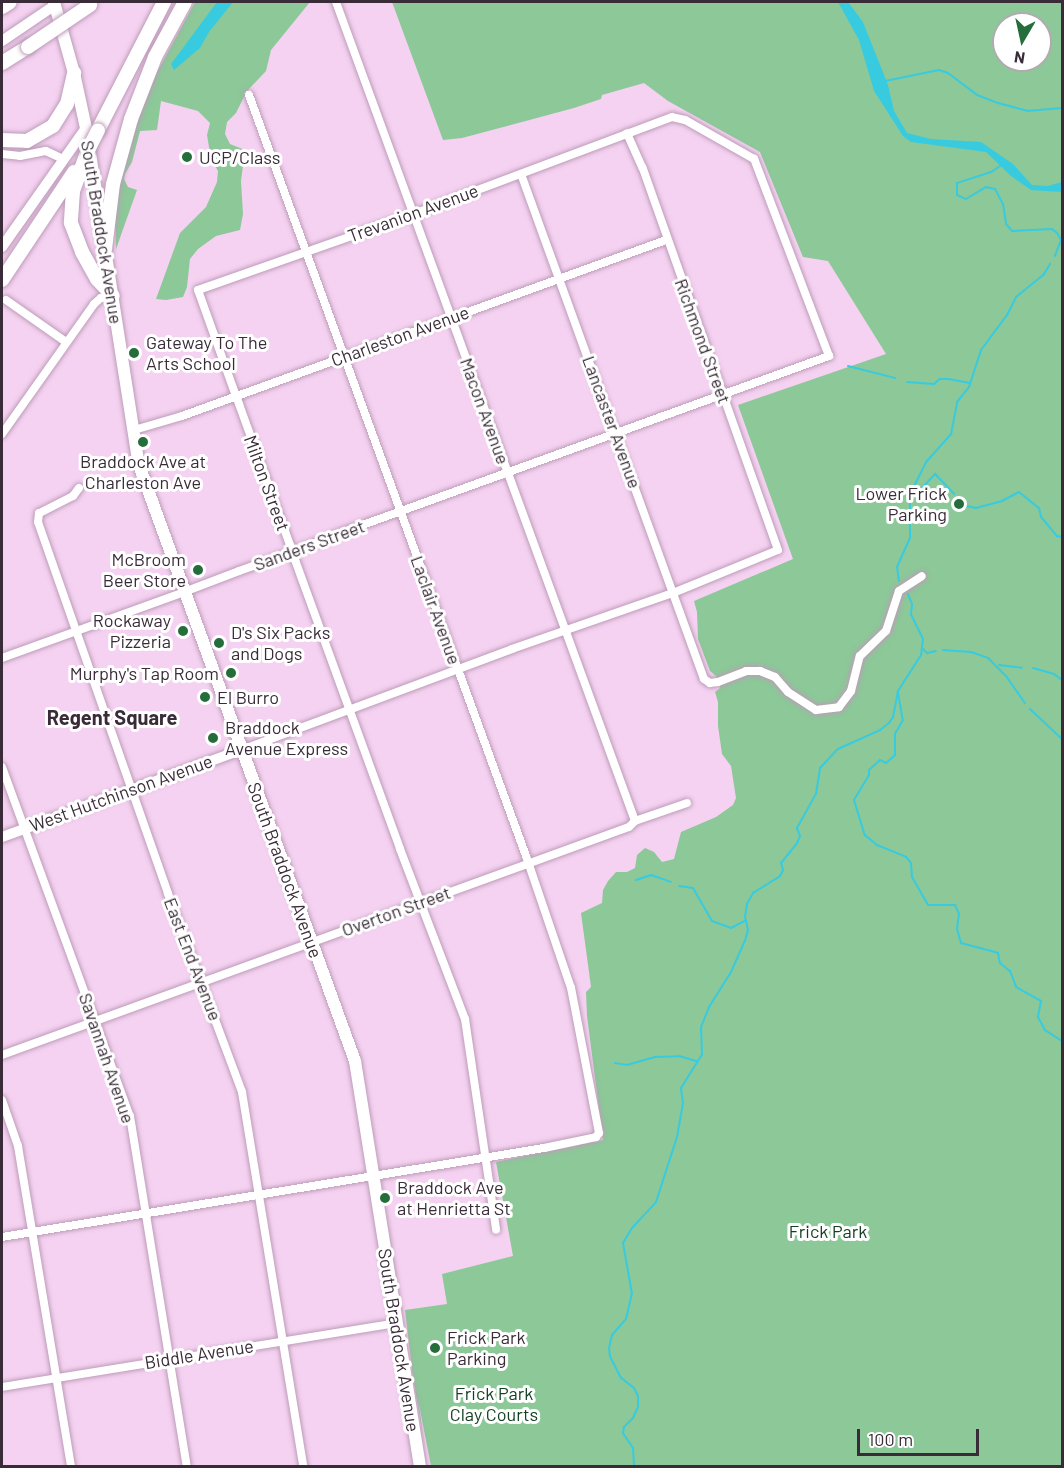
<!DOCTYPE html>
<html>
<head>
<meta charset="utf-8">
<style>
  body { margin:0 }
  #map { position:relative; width:1064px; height:1468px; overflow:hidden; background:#f5d2f1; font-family:Barlow,sans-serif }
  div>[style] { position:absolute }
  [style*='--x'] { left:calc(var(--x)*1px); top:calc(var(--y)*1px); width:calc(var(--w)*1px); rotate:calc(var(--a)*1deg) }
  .green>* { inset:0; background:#8cc898 }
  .water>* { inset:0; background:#38cbe0 }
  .stream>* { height:2px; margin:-1px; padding:0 1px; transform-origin:1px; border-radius:1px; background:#38cbe0 }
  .roads { filter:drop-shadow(0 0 2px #bd9cb9) drop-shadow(0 0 2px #bd9cb9) }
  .street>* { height:8px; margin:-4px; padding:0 4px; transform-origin:4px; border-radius:4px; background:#fff }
  .secondary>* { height:10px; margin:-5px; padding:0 5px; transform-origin:5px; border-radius:5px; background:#fff }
  .primary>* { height:12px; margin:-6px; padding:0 6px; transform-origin:6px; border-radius:6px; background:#fff }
  .highway>* { height:14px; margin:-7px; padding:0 7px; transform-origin:7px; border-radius:7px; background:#fff }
  .bridges { filter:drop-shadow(0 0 2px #bd9cb9) drop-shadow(0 0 2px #bd9cb9) }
  .highway-bridge>* { height:14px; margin:-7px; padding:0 7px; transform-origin:7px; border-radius:7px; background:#fff }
  .dots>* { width:16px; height:16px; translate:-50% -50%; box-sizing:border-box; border:3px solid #fff; border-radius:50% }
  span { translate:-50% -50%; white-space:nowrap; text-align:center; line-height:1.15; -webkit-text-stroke:6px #fff; paint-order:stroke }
  .poi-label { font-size:18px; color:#392c38 }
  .left { translate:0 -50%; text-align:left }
  .right { translate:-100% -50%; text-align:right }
  .street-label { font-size:18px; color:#392c38 }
  .park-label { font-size:18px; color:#144021 }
  .neighbourhood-label { font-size:20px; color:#392c38; font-weight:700 }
  .frame { position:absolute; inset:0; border:3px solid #392c38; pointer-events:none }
  .north { position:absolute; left:992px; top:12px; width:60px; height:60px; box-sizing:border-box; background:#fff; border:2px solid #b0abaf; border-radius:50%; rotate:189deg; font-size:16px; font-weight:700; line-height:24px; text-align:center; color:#392c38 }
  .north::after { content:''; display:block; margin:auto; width:21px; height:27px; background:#256d3a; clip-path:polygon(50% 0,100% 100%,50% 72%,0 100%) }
  .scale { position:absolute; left:857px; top:1429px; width:122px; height:27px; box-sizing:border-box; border:3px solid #392c38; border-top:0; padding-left:8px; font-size:18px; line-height:21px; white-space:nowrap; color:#392c38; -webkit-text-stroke:4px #fff; paint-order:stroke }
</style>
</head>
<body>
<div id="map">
  <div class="green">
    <div style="clip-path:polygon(195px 2px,310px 2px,271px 50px,266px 71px,247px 91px,236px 113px,227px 122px,225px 134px,230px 144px,245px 150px,241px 181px,243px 214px,240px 230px,216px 236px,198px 249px,190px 259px,187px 287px,183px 297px,166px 300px,156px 299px,180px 233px,206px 207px,217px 182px,218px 171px,211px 159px,207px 135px,210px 123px,198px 111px,161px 101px,157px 130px,140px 131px,132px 162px,125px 174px,124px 179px,128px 187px,137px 190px,116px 249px,115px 217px,117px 188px,133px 133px,156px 74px)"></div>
    <div style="clip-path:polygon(evenodd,392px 2px,1062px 2px,1062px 1466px,431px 1466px,418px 1400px,425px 1448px,413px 1378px,405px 1310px,447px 1304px,442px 1274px,513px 1256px,496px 1162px,603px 1140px,587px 1016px,586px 992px,591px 987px,581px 913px,602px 903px,603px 890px,608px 881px,616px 872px,627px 872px,635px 868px,637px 855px,645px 848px,654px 852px,662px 862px,674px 859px,681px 832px,716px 817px,733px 805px,736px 798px,731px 766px,722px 754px,718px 726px,718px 702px,715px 692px,720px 688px,716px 676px,710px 671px,698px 639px,697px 612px,694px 601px,793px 559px,738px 405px,886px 354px,828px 261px,803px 257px,760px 152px,668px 101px,644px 83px,602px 95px,601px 99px,574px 108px,462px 138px,443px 140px,392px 2px,1004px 24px,1040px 24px,1040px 60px,1004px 60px,1004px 24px)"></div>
  </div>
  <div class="water">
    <div style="clip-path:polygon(217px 2px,233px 2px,209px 32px,200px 48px,174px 70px,171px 64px)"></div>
    <div style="clip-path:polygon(838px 2px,848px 2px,863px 22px,888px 85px,894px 111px,907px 133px,931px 139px,981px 142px,1013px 164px,1032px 185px,1048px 186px,1062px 182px,1062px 192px,1031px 190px,1011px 176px,986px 152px,911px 142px,903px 136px,874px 91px,859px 40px)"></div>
  </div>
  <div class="stream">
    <div style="--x:885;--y:81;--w:55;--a:-11.5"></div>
    <div style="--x:939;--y:70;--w:9;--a:18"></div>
    <div style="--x:948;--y:73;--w:36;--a:37"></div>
    <div style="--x:977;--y:95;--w:22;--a:21"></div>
    <div style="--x:998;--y:103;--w:30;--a:15"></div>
    <div style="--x:1027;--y:111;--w:35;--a:-5"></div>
    <div style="--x:1003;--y:164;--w:14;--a:146"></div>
    <div style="--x:991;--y:172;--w:36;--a:162"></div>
    <div style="--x:957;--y:183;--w:12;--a:90"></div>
    <div style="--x:957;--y:195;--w:10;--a:24"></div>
    <div style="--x:966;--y:199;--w:23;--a:-31"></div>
    <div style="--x:986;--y:187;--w:9;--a:13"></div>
    <div style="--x:995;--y:189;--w:17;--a:62"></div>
    <div style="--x:1003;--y:204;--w:20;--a:81"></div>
    <div style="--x:1006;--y:224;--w:9;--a:49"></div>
    <div style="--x:1012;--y:231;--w:40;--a:-2.9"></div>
    <div style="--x:1052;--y:229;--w:6;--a:39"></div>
    <div style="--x:1057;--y:233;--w:8;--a:60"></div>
    <div style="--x:1061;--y:240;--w:17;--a:111"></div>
    <div style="--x:848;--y:366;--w:49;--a:14.3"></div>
    <div style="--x:907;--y:382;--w:27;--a:4"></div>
    <div style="--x:934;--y:384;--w:8;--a:-40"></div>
    <div style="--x:940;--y:379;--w:9;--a:0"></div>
    <div style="--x:949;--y:379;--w:21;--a:11"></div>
    <div style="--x:914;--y:486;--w:8;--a:23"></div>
    <div style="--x:921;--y:489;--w:21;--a:-47"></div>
    <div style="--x:935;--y:474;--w:28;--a:46"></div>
    <div style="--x:967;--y:506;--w:9;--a:13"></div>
    <div style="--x:976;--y:508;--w:27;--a:-15"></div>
    <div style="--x:1002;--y:501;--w:19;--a:-28"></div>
    <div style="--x:1019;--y:492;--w:26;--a:39"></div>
    <div style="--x:1039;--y:508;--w:9;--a:77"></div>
    <div style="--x:1041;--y:517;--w:25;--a:50"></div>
    <div style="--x:1057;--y:536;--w:5;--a:11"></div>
    <div style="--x:899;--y:581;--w:14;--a:-98"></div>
    <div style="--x:897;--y:567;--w:32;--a:-66"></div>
    <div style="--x:910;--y:538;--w:38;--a:-90"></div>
    <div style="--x:910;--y:500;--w:15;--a:-74"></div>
    <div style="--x:914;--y:486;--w:27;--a:-63"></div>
    <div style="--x:926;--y:462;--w:38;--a:-48"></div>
    <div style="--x:951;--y:434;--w:33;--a:-79"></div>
    <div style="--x:957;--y:402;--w:19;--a:-51"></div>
    <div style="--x:969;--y:387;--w:39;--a:-72"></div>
    <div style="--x:981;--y:350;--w:44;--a:-53.4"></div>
    <div style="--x:1007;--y:315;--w:20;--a:-63"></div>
    <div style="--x:1016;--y:297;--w:36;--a:-39"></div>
    <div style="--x:1044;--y:274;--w:12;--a:-59"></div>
    <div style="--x:923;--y:649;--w:6;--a:45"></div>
    <div style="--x:927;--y:653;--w:9;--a:-13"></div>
    <div style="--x:943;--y:650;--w:28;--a:4"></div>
    <div style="--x:971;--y:652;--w:18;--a:19"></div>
    <div style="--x:988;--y:658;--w:25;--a:45"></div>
    <div style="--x:1006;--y:676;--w:33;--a:55"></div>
    <div style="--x:999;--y:665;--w:23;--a:7"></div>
    <div style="--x:1033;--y:668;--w:22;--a:16"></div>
    <div style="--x:1054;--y:674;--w:10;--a:37"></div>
    <div style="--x:898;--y:693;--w:27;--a:80"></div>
    <div style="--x:903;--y:720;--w:16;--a:120"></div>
    <div style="--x:895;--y:734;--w:21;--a:90"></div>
    <div style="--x:895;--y:755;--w:12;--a:138"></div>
    <div style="--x:886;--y:763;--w:7;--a:-153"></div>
    <div style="--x:880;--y:760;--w:15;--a:138"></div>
    <div style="--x:869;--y:770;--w:5;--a:90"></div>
    <div style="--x:869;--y:775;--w:29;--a:121"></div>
    <div style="--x:854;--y:800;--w:37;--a:73"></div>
    <div style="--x:865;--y:835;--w:16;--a:40"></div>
    <div style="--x:877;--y:845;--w:31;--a:22"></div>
    <div style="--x:906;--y:857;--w:8;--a:50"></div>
    <div style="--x:911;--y:863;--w:14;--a:86"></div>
    <div style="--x:912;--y:877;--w:32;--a:60"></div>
    <div style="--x:928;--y:905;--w:27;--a:0"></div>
    <div style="--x:955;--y:905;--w:10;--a:66"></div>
    <div style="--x:959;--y:914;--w:15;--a:98"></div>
    <div style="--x:957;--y:929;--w:15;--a:74"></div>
    <div style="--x:961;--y:943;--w:38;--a:15"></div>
    <div style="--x:998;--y:953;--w:10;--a:79"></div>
    <div style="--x:1000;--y:963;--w:13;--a:39"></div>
    <div style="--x:1010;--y:971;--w:17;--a:69"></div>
    <div style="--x:1016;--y:987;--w:29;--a:29"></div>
    <div style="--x:1041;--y:1001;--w:16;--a:101"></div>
    <div style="--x:1038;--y:1017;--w:15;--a:62"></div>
    <div style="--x:1045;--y:1030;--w:20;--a:33"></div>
    <div style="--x:1030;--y:709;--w:44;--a:43.2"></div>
    <div style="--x:636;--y:880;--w:16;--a:-18"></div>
    <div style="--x:651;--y:875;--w:21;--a:19"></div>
    <div style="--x:679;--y:886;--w:14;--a:8"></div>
    <div style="--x:693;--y:888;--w:38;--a:60"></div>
    <div style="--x:712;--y:921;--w:20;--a:20"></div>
    <div style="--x:731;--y:928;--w:17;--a:-28"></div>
    <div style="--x:615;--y:1063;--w:12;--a:9"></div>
    <div style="--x:627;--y:1065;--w:29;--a:-16"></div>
    <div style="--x:655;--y:1057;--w:24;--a:-2"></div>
    <div style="--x:679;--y:1056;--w:19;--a:16"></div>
    <div style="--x:634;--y:1466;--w:18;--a:-93"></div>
    <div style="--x:633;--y:1448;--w:18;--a:-124"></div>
    <div style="--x:623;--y:1433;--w:6;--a:-81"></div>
    <div style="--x:624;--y:1427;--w:13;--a:-45"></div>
    <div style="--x:633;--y:1418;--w:12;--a:-66"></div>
    <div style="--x:638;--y:1407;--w:11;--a:-90"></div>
    <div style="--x:638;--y:1396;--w:9;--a:-117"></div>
    <div style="--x:634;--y:1388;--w:16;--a:-142"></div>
    <div style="--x:621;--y:1378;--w:25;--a:-117"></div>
    <div style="--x:610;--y:1356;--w:8;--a:-97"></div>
    <div style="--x:609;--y:1348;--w:13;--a:-77"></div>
    <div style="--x:612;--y:1335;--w:21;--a:-49"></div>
    <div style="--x:626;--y:1319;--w:26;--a:-77"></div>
    <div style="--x:632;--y:1294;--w:52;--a:-100"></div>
    <div style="--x:623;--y:1243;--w:17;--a:-59"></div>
    <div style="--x:632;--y:1228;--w:35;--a:-47"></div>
    <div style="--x:656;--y:1202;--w:68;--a:-72.1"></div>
    <div style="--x:677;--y:1137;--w:35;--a:-80"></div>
    <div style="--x:683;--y:1103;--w:15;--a:-98"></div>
    <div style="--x:681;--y:1088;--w:39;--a:-58"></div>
    <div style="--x:702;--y:1055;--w:28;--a:-92"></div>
    <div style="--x:701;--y:1027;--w:22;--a:-68"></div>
    <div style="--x:709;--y:1007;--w:41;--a:-57.8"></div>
    <div style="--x:731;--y:972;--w:34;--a:-66"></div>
    <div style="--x:745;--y:941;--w:11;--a:-75"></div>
    <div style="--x:748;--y:930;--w:13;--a:-103"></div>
    <div style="--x:745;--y:917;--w:13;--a:-81"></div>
    <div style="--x:747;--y:904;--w:13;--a:-61"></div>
    <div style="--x:753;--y:893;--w:32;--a:-32"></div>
    <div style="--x:780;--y:876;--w:7;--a:-63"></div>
    <div style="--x:783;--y:870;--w:7;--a:-106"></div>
    <div style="--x:781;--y:863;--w:26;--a:-51"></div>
    <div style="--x:797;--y:843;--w:8;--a:-67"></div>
    <div style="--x:800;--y:836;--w:9;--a:-111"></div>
    <div style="--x:797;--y:828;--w:39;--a:-61"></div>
    <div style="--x:816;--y:794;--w:26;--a:-81"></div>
    <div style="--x:820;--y:768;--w:26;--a:-47"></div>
    <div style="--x:838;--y:749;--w:46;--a:-24.3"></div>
    <div style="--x:880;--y:730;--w:11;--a:-38"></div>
    <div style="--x:889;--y:723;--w:7;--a:-56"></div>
    <div style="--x:893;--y:717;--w:26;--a:-79"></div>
    <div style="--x:898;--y:691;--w:43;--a:-57.4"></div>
    <div style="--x:921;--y:655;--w:16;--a:-83"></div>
    <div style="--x:923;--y:639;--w:28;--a:-116"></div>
    <div style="--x:911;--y:614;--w:10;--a:-84"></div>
    <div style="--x:912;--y:604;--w:11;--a:-112"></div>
  </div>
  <div class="roads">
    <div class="street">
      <div style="--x:336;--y:2;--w:872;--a:69.94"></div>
      <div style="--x:2;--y:154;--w:18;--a:6"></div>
      <div style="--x:20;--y:156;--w:26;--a:-11"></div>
      <div style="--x:46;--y:151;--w:19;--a:25"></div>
      <div style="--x:521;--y:174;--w:537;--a:70.08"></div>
      <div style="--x:704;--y:679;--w:7;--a:34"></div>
      <div style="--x:710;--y:683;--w:8;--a:-7"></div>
      <div style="--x:718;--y:682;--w:30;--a:-21"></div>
      <div style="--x:746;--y:671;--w:14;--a:0"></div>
      <div style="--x:760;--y:671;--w:16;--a:22"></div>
      <div style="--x:775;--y:677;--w:20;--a:49"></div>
      <div style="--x:788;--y:692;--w:33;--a:33"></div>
      <div style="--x:816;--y:710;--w:23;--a:-7"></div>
      <div style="--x:839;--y:707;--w:20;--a:-53"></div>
      <div style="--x:851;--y:691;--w:36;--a:-76"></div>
      <div style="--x:860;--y:656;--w:36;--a:-44"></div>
      <div style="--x:886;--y:631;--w:42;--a:-72"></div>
      <div style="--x:899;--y:591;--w:27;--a:-33"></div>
      <div style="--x:6;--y:300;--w:73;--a:35"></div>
      <div style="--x:134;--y:430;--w:50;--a:-16.3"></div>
      <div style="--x:182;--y:416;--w:515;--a:-19.98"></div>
      <div style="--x:2;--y:434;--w:159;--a:-54.7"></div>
      <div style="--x:94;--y:304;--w:9;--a:-41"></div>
      <div style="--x:101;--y:298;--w:12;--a:-9"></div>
      <div style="--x:79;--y:488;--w:10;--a:127"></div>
      <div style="--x:73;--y:496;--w:38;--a:153"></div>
      <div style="--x:39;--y:513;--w:9;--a:96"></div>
      <div style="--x:38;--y:522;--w:394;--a:70.7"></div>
      <div style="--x:168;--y:894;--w:211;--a:69.5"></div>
      <div style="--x:242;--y:1092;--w:379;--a:80.7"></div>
      <div style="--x:2;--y:658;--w:194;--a:-19.9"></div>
      <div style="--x:184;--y:592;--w:59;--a:-20.9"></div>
      <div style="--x:239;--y:571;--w:56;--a:-19.7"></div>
      <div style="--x:292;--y:552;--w:58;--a:-21.3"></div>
      <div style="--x:346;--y:531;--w:514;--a:-19.92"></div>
      <div style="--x:829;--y:356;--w:211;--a:-110.8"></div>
      <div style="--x:754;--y:159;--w:79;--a:-150.5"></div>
      <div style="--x:685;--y:120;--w:13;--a:-167"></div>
      <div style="--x:672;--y:117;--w:276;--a:159.4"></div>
      <div style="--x:414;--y:214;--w:229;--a:160.6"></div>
      <div style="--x:198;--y:290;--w:113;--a:70.3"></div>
      <div style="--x:236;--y:396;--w:9;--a:69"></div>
      <div style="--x:239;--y:404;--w:150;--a:70.1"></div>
      <div style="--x:290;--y:545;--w:7;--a:74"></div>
      <div style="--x:292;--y:552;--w:9;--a:69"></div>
      <div style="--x:295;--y:560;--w:307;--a:70"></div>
      <div style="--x:400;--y:849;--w:182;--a:69.1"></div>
      <div style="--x:465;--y:1019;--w:213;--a:81.6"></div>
      <div style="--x:241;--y:750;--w:289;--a:-20.4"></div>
      <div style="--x:512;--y:649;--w:170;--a:-19.2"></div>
      <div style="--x:673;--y:593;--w:113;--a:-22.3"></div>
      <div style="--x:778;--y:550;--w:406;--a:-109.5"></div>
      <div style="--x:642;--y:167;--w:37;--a:-114"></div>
      <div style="--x:2;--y:767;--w:372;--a:69.9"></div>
      <div style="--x:130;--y:1116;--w:355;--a:80.8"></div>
      <div style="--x:2;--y:1055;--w:667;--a:-19.98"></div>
      <div style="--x:629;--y:827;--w:8;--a:-45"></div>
      <div style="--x:635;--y:821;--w:55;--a:-19.1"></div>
      <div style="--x:2;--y:1100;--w:49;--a:70.8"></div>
      <div style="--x:18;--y:1146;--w:324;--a:80.6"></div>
      <div style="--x:2;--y:1237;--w:549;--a:-9.33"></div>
      <div style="--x:544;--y:1148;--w:53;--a:-11.9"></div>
      <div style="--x:596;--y:1137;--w:5;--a:-53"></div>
      <div style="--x:599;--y:1133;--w:148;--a:-100.9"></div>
      <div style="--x:571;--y:988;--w:139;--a:-108.8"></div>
      <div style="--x:526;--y:856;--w:810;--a:-110"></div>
      <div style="--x:2;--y:1387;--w:400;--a:-9.2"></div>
    </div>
    <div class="secondary">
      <div style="--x:2;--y:41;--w:64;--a:-34.2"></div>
      <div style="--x:2;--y:247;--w:146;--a:-54.8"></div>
      <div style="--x:2;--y:837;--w:254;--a:-20"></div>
    </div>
    <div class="primary">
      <div style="--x:54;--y:2;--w:74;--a:74.3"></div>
      <div style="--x:74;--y:73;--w:56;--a:77.7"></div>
      <div style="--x:86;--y:128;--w:341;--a:81.1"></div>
      <div style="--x:139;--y:465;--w:634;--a:70.08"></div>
      <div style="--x:355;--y:1061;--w:410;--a:80.9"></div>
    </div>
    <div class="highway">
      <div style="--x:2;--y:7;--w:9;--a:-32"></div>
      <div style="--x:2;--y:63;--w:31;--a:-32"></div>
      <div style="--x:98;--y:130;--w:144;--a:-62.7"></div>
      <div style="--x:2;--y:140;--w:25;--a:2"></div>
      <div style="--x:27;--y:141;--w:30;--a:-30"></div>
      <div style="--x:53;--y:126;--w:26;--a:-58"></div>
      <div style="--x:67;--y:104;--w:32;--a:-77"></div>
      <div style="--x:88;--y:150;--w:44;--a:110.1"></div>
      <div style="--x:73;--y:191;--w:32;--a:94"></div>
      <div style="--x:71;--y:223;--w:31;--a:69"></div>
      <div style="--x:82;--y:252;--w:31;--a:61"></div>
      <div style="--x:97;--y:279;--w:23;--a:47"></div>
      <div style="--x:105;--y:249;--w:65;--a:-83"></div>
      <div style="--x:113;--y:184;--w:67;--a:-74.5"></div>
      <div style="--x:131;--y:119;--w:66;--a:-68.8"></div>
      <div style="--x:155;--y:57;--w:63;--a:-61.4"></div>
      <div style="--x:2;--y:280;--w:130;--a:-56.3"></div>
    </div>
  </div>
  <div class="bridges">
    <div class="highway-bridge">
      <div style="--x:28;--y:47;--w:75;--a:-34.1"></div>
      <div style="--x:88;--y:150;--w:22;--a:-63"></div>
    </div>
  </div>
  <div class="dots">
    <div style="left:187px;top:157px;background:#256d3a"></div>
    <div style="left:134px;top:353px;background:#256d3a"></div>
    <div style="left:143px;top:442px;background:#256d3a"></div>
    <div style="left:959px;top:504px;background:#256d3a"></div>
    <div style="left:198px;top:570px;background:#256d3a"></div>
    <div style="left:183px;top:631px;background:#256d3a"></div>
    <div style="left:219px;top:643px;background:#256d3a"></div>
    <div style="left:231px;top:673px;background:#256d3a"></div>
    <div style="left:205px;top:697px;background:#256d3a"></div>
    <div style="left:213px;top:738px;background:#256d3a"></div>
    <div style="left:385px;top:1198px;background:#256d3a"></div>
    <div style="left:435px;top:1348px;background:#256d3a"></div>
  </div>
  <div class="poi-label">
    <span class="left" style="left:199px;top:157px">UCP/Class</span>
    <span class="left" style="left:146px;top:353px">Gateway To The<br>Arts School</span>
    <span style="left:143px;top:472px">Braddock Ave at<br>Charleston Ave</span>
    <span class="right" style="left:947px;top:504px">Lower Frick<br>Parking</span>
    <span class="right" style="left:186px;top:570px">McBroom<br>Beer Store</span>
    <span class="right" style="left:171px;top:631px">Rockaway<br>Pizzeria</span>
    <span class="left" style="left:231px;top:643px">D's Six Packs<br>and Dogs</span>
    <span class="right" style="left:219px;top:673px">Murphy's Tap Room</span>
    <span class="left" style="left:217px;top:697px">El Burro</span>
    <span class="left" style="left:225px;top:738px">Braddock<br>Avenue Express</span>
    <span class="left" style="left:397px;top:1198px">Braddock Ave<br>at Henrietta St</span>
    <span class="left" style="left:447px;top:1348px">Frick Park<br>Parking</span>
  </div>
  <div class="street-label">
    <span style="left:413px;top:213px;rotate:-20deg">Trevanion Avenue</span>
    <span style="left:102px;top:232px;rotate:81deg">South Braddock Avenue</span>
    <span style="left:400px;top:336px;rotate:-20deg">Charleston Avenue</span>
    <span style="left:703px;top:341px;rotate:70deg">Richmond Street</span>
    <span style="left:485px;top:411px;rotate:70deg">Macon Avenue</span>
    <span style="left:612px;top:422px;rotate:70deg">Lancaster Avenue</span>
    <span style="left:267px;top:483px;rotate:70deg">Milton Street</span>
    <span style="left:309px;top:545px;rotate:-20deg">Sanders Street</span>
    <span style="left:436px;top:610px;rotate:70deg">Laclair Avenue</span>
    <span style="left:121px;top:793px;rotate:-20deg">West Hutchinson Avenue</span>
    <span style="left:285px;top:870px;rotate:70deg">South Braddock Avenue</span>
    <span style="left:396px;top:911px;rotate:-20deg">Overton Street</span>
    <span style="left:193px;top:959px;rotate:69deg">East End Avenue</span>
    <span style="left:107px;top:1058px;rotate:71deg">Savannah Avenue</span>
    <span style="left:399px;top:1340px;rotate:81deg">South Braddock Avenue</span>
    <span style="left:199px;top:1354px;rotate:-9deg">Biddle Avenue</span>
  </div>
  <div class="park-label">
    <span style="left:828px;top:1231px">Frick Park</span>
    <span style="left:494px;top:1404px">Frick Park<br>Clay Courts</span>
  </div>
  <div class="neighbourhood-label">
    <span style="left:112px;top:717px">Regent Square</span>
  </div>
  <div class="frame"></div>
  <div class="north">N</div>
  <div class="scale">100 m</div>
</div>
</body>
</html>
